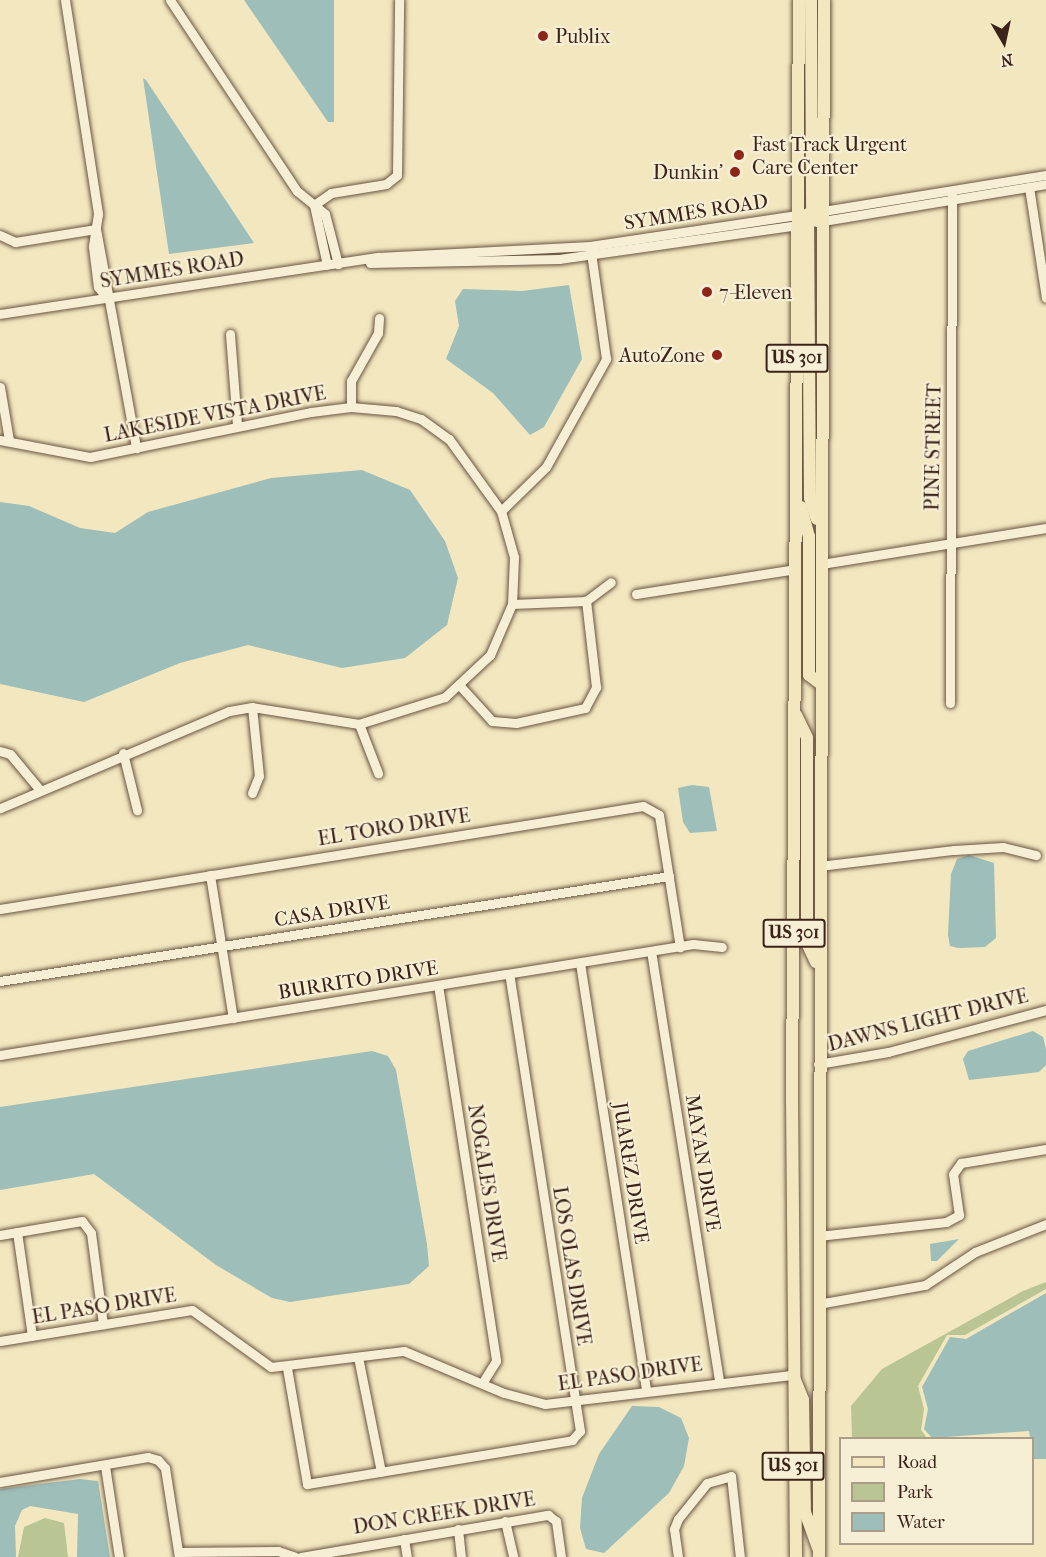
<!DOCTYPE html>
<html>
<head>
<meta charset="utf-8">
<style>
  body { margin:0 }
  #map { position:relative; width:1046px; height:1557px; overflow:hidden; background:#f2e7bf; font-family:"IM FELL French Canon",serif }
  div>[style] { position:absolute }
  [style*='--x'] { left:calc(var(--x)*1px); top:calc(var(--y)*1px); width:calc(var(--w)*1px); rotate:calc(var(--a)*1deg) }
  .green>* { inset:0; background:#b9c593 }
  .water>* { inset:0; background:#9dbeb9 }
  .roads { filter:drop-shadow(0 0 2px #6a5442) drop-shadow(0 0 2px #6a5442) }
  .minor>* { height:9px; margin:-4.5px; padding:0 4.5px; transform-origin:4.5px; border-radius:4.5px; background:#f7efd5 }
  .major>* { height:12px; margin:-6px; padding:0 6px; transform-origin:6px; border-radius:6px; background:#f2e7bf }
  .dots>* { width:16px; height:16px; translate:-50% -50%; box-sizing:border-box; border:3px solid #f7efd5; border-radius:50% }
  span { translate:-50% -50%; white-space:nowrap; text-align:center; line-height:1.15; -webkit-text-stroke:4.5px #f7efd5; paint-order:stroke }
  .shield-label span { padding:2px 4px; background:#f7efd5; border:2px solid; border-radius:4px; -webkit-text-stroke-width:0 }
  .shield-label { font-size:18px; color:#3c2319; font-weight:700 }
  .poi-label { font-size:20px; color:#3c2319 }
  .left { translate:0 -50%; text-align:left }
  .right { translate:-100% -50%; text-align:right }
  .street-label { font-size:20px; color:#3c2319 }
  .legend { position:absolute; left:839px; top:1437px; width:195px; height:108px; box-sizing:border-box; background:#f7efd5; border:2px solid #ac9d8a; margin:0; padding:8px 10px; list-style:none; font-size:18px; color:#3c2319 }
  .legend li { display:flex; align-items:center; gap:12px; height:30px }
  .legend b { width:30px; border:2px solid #ac9d8a }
  .north { position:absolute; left:974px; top:12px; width:60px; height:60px; -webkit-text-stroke:4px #f7efd5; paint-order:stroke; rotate:171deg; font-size:16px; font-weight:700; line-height:24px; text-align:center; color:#3c2319 }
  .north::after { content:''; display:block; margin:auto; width:21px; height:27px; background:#3c2319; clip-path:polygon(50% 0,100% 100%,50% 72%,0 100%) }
</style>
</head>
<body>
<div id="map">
  <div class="green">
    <div style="clip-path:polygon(1046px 1282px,1046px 1289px,965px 1335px,947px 1335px,918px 1386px,924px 1409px,921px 1430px,927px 1438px,852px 1438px,851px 1406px,882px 1369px,1023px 1291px)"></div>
    <div style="clip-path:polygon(45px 1518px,64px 1523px,68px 1557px,18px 1557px,24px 1527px)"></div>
  </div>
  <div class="water">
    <div style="clip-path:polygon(244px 0,334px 0,334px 122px,328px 122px)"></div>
    <div style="clip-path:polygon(143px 78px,146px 80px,254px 243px,169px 254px)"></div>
    <div style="clip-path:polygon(569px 285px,582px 359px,544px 427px,530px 435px,493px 393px,446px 359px,459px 326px,455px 301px,463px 289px,522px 291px)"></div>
    <div style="clip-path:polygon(362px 470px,410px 490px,445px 541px,458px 578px,447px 625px,405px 658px,342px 668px,248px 645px,180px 663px,84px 702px,0 684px,0 502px,29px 506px,80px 528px,115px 533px,148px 512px,271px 478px)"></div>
    <div style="clip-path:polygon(692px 785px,709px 787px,717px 831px,690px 833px,683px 822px,678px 788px)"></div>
    <div style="clip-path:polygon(969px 855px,994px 863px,996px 938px,985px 947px,958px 948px,950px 946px,948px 935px,951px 874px,957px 859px)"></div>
    <div style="clip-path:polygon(1033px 1031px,1043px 1037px,1046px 1049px,1046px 1065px,1039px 1072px,969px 1080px,963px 1059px,968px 1051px)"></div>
    <div style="clip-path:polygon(372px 1051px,388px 1056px,396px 1070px,427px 1244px,429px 1266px,409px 1284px,290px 1302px,272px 1298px,216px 1265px,94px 1174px,0 1190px,0 1107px)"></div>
    <div style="clip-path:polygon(959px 1239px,937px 1261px,931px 1261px,930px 1244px)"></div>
    <div style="clip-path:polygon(1046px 1293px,1046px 1459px,1033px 1459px,1029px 1431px,932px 1438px,924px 1429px,928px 1409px,922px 1387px,950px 1337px,966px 1339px)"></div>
    <div style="clip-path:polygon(632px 1406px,659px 1407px,681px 1418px,689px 1438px,684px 1466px,669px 1493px,604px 1553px,586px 1549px,580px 1528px,582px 1498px,599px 1454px)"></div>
    <div style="clip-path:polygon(80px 1479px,98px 1481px,110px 1557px,77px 1557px,78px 1514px,30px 1506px,22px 1510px,15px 1526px,16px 1557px,0 1557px,0 1489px)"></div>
  </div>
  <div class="roads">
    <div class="minor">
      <div style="--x:65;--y:0;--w:217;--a:81.2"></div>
      <div style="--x:98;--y:214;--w:33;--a:99"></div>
      <div style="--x:93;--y:247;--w:40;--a:82.9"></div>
      <div style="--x:98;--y:287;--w:14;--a:51"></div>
      <div style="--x:170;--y:0;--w:229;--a:56.4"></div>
      <div style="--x:297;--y:191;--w:36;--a:39"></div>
      <div style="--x:325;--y:214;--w:52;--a:75.4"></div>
      <div style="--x:1029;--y:187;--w:112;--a:81.3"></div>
      <div style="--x:314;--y:205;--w:21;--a:-35"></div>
      <div style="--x:331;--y:193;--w:56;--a:-9.3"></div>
      <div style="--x:386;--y:184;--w:14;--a:-39"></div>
      <div style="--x:397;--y:175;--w:175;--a:-89.3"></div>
      <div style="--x:314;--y:205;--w:61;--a:77.8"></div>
      <div style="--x:817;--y:212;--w:232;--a:-9.2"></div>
      <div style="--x:817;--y:222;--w:232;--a:-9.4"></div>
      <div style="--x:96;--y:229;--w:223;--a:79.6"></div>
      <div style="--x:0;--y:235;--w:17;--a:25"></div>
      <div style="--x:15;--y:242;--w:82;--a:-9.1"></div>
      <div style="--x:370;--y:263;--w:189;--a:-1.2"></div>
      <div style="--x:559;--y:259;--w:247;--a:-8.1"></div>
      <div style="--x:0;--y:314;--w:382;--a:-8.6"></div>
      <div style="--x:378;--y:257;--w:212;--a:-3"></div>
      <div style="--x:590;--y:246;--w:216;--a:-8.5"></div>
      <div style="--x:230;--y:334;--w:92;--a:85.6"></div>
      <div style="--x:0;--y:387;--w:54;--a:80.4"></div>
      <div style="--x:351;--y:407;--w:26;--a:-90"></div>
      <div style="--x:351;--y:381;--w:55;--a:-60.6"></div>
      <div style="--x:378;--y:333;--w:15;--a:-86"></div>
      <div style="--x:0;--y:440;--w:92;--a:10.7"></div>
      <div style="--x:90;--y:457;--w:226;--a:-11.5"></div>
      <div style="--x:311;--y:412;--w:40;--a:-7.1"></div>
      <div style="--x:351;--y:407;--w:45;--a:5.1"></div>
      <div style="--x:396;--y:411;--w:26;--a:18"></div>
      <div style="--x:421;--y:419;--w:34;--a:36"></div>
      <div style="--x:449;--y:439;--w:89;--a:54.2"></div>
      <div style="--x:501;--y:511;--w:48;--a:74.2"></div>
      <div style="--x:514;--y:557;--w:47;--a:92.4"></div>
      <div style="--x:512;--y:604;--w:56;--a:113.3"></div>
      <div style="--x:490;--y:655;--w:62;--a:137"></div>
      <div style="--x:445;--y:697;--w:90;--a:162.6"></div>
      <div style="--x:359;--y:724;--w:108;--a:-171"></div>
      <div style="--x:252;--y:707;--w:23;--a:170"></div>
      <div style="--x:229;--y:711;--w:249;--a:157"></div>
      <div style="--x:501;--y:511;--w:63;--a:-44.4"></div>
      <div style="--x:546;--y:467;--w:124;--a:-60.9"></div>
      <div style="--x:606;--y:359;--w:108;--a:-98"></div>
      <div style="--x:821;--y:564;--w:228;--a:-9.1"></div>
      <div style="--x:636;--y:594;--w:162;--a:-8.9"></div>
      <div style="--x:512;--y:604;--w:74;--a:-2.3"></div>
      <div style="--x:586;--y:601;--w:31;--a:-37"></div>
      <div style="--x:461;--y:687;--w:46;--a:47.6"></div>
      <div style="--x:492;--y:721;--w:24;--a:5"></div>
      <div style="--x:516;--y:723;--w:71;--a:-12.3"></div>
      <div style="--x:585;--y:708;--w:24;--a:-62"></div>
      <div style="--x:596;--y:687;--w:87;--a:-96.6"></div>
      <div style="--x:950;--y:703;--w:508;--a:-89.77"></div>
      <div style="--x:359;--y:724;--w:53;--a:68.8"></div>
      <div style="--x:0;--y:751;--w:10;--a:17"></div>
      <div style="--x:10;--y:754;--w:47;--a:50.2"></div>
      <div style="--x:123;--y:753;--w:59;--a:76.2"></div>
      <div style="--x:252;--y:793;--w:18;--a:-68"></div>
      <div style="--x:259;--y:776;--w:69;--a:-95.8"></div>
      <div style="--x:819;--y:866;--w:136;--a:-6.8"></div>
      <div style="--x:954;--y:850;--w:49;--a:-3.5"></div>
      <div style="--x:1003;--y:847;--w:34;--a:14"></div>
      <div style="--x:210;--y:875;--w:145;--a:80.9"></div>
      <div style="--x:0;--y:909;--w:651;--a:-9.1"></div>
      <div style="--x:643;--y:806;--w:18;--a:29"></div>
      <div style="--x:659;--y:815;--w:134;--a:81"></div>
      <div style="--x:651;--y:951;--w:434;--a:81"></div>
      <div style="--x:580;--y:963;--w:431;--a:81.2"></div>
      <div style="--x:0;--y:981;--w:677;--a:-8.92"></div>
      <div style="--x:438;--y:985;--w:380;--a:81.2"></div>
      <div style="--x:496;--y:1361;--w:25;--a:122"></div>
      <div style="--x:0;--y:1055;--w:702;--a:-9.1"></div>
      <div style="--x:693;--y:944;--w:29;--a:6"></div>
      <div style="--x:818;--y:1064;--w:71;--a:-9.7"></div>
      <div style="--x:888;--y:1052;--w:163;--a:-14.9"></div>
      <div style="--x:17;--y:1232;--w:105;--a:81.8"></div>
      <div style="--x:0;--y:1235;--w:83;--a:-9.7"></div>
      <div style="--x:82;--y:1221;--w:15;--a:53"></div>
      <div style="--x:91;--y:1233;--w:92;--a:82.5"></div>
      <div style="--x:818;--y:1236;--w:129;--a:-6.2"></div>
      <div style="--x:946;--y:1222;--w:15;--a:-28"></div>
      <div style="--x:959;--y:1215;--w:41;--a:-98.3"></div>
      <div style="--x:953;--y:1174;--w:14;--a:-54"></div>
      <div style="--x:961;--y:1163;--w:86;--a:-9.4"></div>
      <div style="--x:818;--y:1304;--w:109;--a:-10.1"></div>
      <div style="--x:925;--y:1285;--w:60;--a:-33.4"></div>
      <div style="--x:975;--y:1252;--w:76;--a:-21.5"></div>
      <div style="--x:0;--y:1341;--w:194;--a:-9.2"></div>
      <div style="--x:192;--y:1310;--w:97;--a:35.8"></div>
      <div style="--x:271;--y:1367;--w:134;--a:-6.9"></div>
      <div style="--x:404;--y:1351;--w:108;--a:22.8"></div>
      <div style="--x:504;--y:1393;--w:42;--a:15"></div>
      <div style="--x:545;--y:1404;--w:250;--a:-6.7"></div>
      <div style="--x:358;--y:1357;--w:117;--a:78.7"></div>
      <div style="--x:287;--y:1368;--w:118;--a:80.2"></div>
      <div style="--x:307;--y:1484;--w:269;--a:-9.4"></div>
      <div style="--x:572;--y:1440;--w:12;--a:-48"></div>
      <div style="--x:580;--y:1431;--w:462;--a:-98.8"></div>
      <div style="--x:105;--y:1466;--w:92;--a:81.3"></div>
      <div style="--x:0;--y:1482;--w:150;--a:-9.6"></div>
      <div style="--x:148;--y:1457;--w:10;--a:17"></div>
      <div style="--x:158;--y:1460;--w:11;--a:49"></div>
      <div style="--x:165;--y:1468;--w:90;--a:81.1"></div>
      <div style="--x:505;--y:1521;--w:37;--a:77"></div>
      <div style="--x:458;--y:1529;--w:28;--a:84"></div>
      <div style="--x:404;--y:1539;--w:18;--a:81"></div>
      <div style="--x:179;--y:1552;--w:99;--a:-0.6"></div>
      <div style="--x:278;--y:1551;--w:18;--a:19"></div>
      <div style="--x:301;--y:1557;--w:251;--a:-9.7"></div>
      <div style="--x:548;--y:1515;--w:10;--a:37"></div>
      <div style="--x:556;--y:1521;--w:36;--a:82"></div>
      <div style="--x:678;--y:1557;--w:28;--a:-98"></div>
      <div style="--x:674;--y:1529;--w:11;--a:-68"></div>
      <div style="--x:678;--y:1519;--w:46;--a:-51.1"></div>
      <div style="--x:707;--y:1483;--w:25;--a:-16"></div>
      <div style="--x:731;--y:1476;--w:81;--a:83.7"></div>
    </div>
    <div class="major">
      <div style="--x:811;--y:0;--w:221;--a:89.7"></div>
      <div style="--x:808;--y:214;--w:284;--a:89.6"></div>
      <div style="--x:810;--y:498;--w:22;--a:72"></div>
      <div style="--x:801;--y:507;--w:30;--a:75"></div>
      <div style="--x:809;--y:536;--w:139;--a:90"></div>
      <div style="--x:809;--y:675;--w:15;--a:37"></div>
      <div style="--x:796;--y:715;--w:25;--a:64"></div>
      <div style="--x:807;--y:738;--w:205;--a:90"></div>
      <div style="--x:807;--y:943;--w:21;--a:65"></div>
      <div style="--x:793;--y:1375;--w:27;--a:68"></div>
      <div style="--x:803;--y:1400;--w:112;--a:89"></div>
      <div style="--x:805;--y:1512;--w:38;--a:70"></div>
      <div style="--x:796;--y:1557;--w:456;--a:-90.5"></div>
      <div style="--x:792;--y:1101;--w:1101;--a:-89.64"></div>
      <div style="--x:819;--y:1557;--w:1557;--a:-89.82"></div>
    </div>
  </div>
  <div class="dots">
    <div style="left:543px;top:36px;background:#8f2418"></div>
    <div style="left:739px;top:155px;background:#8f2418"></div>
    <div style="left:735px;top:172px;background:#8f2418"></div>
    <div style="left:707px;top:292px;background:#8f2418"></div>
    <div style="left:717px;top:355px;background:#8f2418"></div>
  </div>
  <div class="shield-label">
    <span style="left:797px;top:358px">US 301</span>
    <span style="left:794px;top:933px">US 301</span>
    <span style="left:793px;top:1466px">US 301</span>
  </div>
  <div class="poi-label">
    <span class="left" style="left:555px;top:36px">Publix</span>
    <span class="left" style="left:752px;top:156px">Fast Track Urgent<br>Care Center</span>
    <span class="right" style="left:723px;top:172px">Dunkin'</span>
    <span class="left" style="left:719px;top:292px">7-Eleven</span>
    <span class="right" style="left:705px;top:355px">AutoZone</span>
  </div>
  <div class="street-label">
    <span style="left:696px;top:212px;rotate:-9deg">SYMMES ROAD</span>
    <span style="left:172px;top:270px;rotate:-9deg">SYMMES ROAD</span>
    <span style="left:215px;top:414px;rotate:-11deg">LAKESIDE VISTA DRIVE</span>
    <span style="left:933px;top:447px;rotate:-89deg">PINE STREET</span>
    <span style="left:394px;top:827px;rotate:-9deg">EL TORO DRIVE</span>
    <span style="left:332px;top:911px;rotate:-9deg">CASA DRIVE</span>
    <span style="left:358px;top:980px;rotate:-9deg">BURRITO DRIVE</span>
    <span style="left:928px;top:1020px;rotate:-14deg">DAWNS LIGHT DRIVE</span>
    <span style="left:703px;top:1163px;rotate:81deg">MAYAN DRIVE</span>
    <span style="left:631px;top:1173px;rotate:81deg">JUAREZ DRIVE</span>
    <span style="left:487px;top:1183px;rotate:81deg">NOGALES DRIVE</span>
    <span style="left:572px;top:1266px;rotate:81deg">LOS OLAS DRIVE</span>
    <span style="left:104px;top:1306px;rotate:-9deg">EL PASO DRIVE</span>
    <span style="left:630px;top:1374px;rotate:-8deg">EL PASO DRIVE</span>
    <span style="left:444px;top:1513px;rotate:-9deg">DON CREEK DRIVE</span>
  </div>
  <ul class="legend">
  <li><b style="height:8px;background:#f2e7bf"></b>Road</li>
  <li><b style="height:16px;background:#b9c593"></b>Park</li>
  <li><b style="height:16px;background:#9dbeb9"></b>Water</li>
  </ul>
  <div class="north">N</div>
</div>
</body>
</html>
